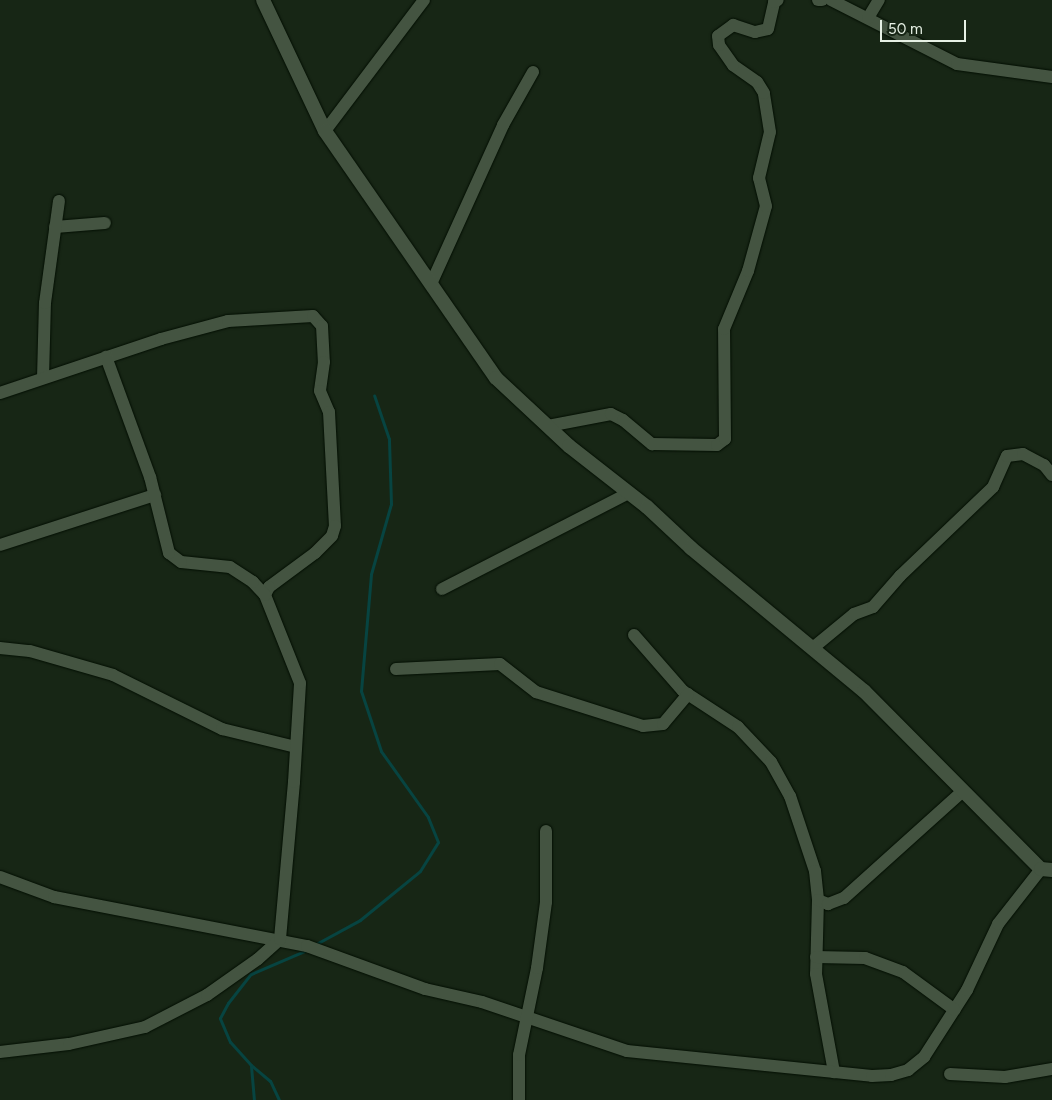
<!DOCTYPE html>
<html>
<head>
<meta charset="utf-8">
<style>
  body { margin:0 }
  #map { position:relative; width:1052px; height:1100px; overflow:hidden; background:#172615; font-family:Figtree,sans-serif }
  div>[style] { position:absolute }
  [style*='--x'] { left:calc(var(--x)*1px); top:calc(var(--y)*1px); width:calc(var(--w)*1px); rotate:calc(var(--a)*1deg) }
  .stream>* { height:3px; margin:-1.5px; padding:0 1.5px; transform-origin:1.5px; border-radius:1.5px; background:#074441 }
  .roads { filter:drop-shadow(0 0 1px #030e02) drop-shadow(0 0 1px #030e02) }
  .minor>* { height:12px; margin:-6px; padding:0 6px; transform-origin:6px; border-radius:6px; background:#445441 }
  .tertiary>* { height:14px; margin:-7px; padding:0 7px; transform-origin:7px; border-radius:7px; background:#445441 }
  span { translate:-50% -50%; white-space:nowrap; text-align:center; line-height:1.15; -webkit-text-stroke:4px #172615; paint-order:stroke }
  .scale { position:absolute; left:880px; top:20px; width:86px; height:22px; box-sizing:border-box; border:2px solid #e6f0e4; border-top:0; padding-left:6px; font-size:15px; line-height:18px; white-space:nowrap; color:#e6f0e4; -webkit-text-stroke:4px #172615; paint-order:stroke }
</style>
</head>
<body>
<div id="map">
  <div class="stream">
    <div style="--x:316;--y:944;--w:50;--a:-28.6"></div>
    <div style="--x:360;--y:920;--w:77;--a:-39.2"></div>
    <div style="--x:420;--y:871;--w:34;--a:-58"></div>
    <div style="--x:438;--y:842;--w:27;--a:-112"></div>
    <div style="--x:428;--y:817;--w:81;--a:-125.5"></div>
    <div style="--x:381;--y:751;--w:63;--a:-108.4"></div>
    <div style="--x:361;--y:691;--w:117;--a:-85.1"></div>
    <div style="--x:371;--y:574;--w:73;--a:-74.1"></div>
    <div style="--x:391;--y:504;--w:65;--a:-91.8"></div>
    <div style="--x:389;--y:439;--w:46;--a:-108.8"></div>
    <div style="--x:251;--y:1066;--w:34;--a:85"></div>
    <div style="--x:279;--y:1100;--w:21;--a:-115"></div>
    <div style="--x:270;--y:1081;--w:25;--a:-140"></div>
    <div style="--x:251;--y:1065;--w:31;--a:-132"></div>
    <div style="--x:230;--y:1042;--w:26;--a:-113"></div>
    <div style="--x:220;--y:1018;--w:17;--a:-62"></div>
    <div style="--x:228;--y:1003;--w:37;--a:-52"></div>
    <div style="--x:251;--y:974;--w:61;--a:-23.2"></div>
  </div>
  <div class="roads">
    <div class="minor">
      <div style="--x:818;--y:0;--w:4;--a:0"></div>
      <div style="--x:831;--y:0;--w:141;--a:26.9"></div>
      <div style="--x:957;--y:64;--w:96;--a:7.8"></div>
      <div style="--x:868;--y:18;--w:21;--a:-59"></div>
      <div style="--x:325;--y:131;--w:164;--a:-52.9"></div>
      <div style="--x:55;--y:227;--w:50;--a:-4.6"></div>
      <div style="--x:431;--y:284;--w:175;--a:-65.6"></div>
      <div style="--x:503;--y:125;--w:61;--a:-60.5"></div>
      <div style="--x:43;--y:378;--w:75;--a:-88.5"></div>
      <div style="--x:45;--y:303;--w:103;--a:-82.2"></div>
      <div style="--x:0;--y:393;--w:170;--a:-18.5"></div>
      <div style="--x:161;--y:339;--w:69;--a:-15"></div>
      <div style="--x:228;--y:321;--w:85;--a:-3.4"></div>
      <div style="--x:313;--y:316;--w:13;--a:48"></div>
      <div style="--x:322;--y:326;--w:36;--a:87"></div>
      <div style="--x:324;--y:362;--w:29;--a:98"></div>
      <div style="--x:320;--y:391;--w:23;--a:67"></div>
      <div style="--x:329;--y:412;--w:114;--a:87"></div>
      <div style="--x:335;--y:526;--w:10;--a:107"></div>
      <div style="--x:332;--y:536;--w:24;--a:135"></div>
      <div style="--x:315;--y:553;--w:57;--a:143.5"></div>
      <div style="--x:269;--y:587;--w:9;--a:117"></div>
      <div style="--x:548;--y:426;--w:64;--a:-10.8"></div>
      <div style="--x:611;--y:414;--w:13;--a:27"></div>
      <div style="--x:623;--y:420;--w:38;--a:40"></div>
      <div style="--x:652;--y:444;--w:65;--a:0.9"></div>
      <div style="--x:717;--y:445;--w:10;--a:-37"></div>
      <div style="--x:725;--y:439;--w:110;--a:-90.5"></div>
      <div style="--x:724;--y:329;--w:63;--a:-67.5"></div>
      <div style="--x:748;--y:271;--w:67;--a:-74.5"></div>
      <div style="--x:766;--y:206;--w:29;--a:-104"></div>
      <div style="--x:759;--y:178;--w:47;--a:-76.6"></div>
      <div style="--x:770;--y:132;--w:39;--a:-99"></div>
      <div style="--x:764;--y:93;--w:13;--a:-122"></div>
      <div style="--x:757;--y:82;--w:29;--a:-145"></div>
      <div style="--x:733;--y:65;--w:24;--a:-125"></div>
      <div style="--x:719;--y:45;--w:9;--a:-96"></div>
      <div style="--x:718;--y:36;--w:19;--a:-36"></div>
      <div style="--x:733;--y:25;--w:23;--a:18"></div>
      <div style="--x:755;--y:32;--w:13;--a:-13"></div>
      <div style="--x:768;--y:29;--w:28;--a:-77"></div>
      <div style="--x:774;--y:2;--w:4;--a:-27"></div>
      <div style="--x:0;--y:545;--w:163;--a:-17.9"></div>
      <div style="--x:442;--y:589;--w:210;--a:-27.2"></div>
      <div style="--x:634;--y:635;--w:74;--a:48.8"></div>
      <div style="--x:683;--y:691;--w:66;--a:33.2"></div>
      <div style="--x:738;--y:727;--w:48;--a:46.7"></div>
      <div style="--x:771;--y:762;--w:39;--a:61"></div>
      <div style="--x:790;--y:796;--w:79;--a:71.6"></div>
      <div style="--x:815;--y:871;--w:29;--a:84"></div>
      <div style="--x:818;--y:900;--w:74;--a:91.5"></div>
      <div style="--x:816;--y:974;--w:100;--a:79.6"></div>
      <div style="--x:814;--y:647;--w:52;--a:-39.5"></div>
      <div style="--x:854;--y:614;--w:20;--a:-20"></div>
      <div style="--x:873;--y:607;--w:41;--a:-48.9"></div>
      <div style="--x:900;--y:576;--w:129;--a:-43.7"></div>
      <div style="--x:993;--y:487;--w:34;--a:-66"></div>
      <div style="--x:1007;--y:456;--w:16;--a:-7"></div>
      <div style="--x:1023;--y:454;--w:24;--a:28"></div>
      <div style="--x:1044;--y:465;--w:13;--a:51"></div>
      <div style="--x:0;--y:648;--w:30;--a:6"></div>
      <div style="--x:30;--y:651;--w:86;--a:16.1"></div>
      <div style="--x:113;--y:675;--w:122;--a:26.4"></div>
      <div style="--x:222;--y:729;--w:76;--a:13.7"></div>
      <div style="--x:396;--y:669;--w:104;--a:-2.8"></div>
      <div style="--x:500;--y:664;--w:46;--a:37.9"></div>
      <div style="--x:536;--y:692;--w:112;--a:17.6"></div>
      <div style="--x:643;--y:726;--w:20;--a:-6"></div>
      <div style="--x:663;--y:724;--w:39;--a:-50"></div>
      <div style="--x:0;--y:877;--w:58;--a:20.3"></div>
      <div style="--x:54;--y:897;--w:258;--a:11"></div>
      <div style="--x:307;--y:946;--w:126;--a:20"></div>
      <div style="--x:425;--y:989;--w:58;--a:12.8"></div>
      <div style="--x:482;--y:1002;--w:153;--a:18.7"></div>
      <div style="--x:627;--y:1051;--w:246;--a:5.8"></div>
      <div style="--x:872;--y:1076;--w:19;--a:-3"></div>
      <div style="--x:891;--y:1075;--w:18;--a:-16"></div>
      <div style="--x:908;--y:1070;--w:21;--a:-39"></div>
      <div style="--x:924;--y:1057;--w:80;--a:-57.3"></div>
      <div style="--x:967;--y:990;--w:73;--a:-64.8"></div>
      <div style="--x:998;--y:924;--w:70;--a:-52"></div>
      <div style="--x:818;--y:900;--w:11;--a:22"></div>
      <div style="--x:828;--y:904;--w:17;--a:-21"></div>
      <div style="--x:844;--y:898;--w:160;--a:-42"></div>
      <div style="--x:816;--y:957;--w:49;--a:1.2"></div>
      <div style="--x:865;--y:958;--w:40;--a:20.2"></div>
      <div style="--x:903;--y:972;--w:64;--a:36.2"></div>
      <div style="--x:0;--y:1052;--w:69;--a:-6.6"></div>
      <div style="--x:69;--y:1044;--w:78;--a:-12.6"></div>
      <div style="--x:145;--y:1027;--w:70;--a:-27.3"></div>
      <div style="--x:207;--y:995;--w:62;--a:-35.2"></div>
      <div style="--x:258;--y:959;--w:30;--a:-42"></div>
      <div style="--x:280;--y:939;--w:158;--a:-84.9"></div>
      <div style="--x:294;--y:782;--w:99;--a:-86.5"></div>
      <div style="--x:300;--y:683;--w:95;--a:-111.7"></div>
      <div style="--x:265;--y:595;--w:18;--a:-133"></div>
      <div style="--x:253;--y:582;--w:27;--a:-147"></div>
      <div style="--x:230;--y:567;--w:49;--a:-174.2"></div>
      <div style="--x:181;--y:562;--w:15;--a:-143"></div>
      <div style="--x:169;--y:553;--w:78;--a:-104"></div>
      <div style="--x:150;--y:477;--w:128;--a:-110.1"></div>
      <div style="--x:950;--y:1074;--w:55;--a:3.1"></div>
      <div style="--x:1005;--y:1077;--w:48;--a:-9.7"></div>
      <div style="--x:519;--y:1100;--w:45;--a:-90"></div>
      <div style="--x:519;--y:1055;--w:89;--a:-78.3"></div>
      <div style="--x:537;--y:968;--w:67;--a:-82.2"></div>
      <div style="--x:546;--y:902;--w:71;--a:-90"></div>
    </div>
    <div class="tertiary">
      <div style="--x:263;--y:0;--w:145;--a:64.7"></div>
      <div style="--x:325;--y:131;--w:300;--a:55.3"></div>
      <div style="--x:496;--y:378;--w:100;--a:43"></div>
      <div style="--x:569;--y:446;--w:99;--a:38"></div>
      <div style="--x:647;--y:507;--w:60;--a:43"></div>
      <div style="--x:691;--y:548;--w:224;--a:39.6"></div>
      <div style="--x:864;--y:691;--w:251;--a:45.2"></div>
      <div style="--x:1041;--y:869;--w:11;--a:5"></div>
    </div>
  </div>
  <div class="scale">50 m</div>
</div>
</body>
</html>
